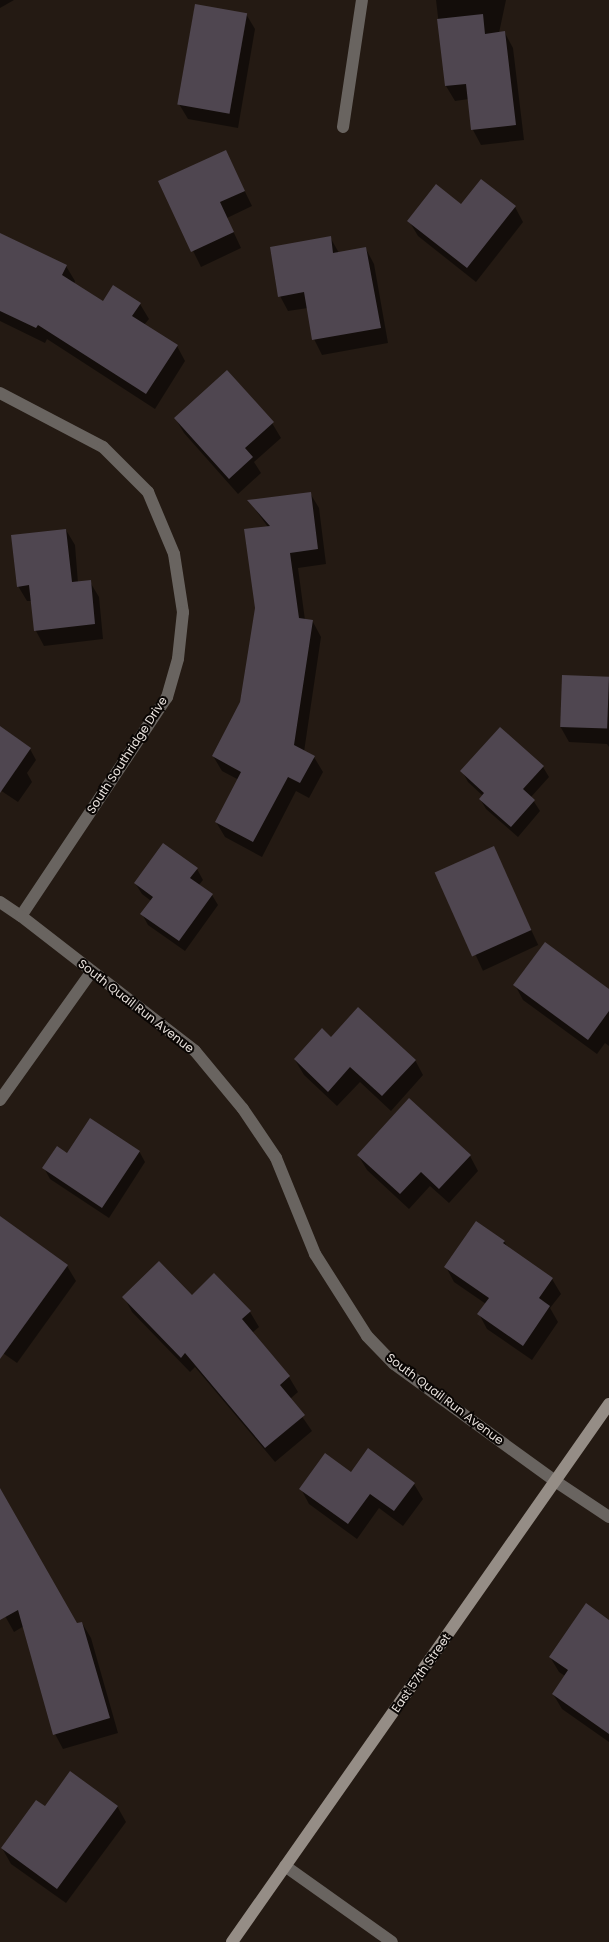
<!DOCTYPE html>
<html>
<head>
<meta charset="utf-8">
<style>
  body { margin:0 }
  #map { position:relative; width:609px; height:1942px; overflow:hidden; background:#241a13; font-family:Poppins,sans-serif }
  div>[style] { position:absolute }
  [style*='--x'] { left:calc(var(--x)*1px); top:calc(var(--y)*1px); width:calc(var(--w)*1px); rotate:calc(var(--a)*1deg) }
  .shadow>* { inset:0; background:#0007; transform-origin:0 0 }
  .building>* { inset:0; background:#4f4650; transform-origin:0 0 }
  .lane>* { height:12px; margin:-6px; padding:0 6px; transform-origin:6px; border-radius:6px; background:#696460 }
  .street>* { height:12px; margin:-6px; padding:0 6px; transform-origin:6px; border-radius:6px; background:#696460 }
  .secondary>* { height:12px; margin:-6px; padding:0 6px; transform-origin:6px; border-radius:6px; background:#958d86 }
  span { translate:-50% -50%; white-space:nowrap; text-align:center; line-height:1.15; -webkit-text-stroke:4px #0a0604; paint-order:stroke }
  .street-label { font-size:12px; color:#e8e1dc }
</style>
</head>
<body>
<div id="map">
  <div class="shadow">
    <div style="clip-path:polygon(0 0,14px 0,0 8px)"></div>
    <div style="clip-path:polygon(436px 0,506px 0,499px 33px,505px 33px,513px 48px,524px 140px,481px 145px,473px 130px,469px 99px,455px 101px,446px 86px)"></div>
    <div style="clip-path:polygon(246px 14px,255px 29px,238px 128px,188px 119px,179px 104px)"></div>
    <div style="clip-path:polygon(225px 151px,252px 206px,227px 218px,241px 248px,201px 267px,159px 182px)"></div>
    <div style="clip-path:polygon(461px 206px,515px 207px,523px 222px,476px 282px,418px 236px,409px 221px)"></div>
    <div style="clip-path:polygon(0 234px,66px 266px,75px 281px,74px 284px,103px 302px,140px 304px,149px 319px,144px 325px,177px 346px,185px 361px,155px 409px,47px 339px,45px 343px,0 321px)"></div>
    <div style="clip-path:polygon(330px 237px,339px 253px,366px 249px,374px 264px,388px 343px,322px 355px,314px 339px,308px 308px,288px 311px,280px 296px)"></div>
    <div style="clip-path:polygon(175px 418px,272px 423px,281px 438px,254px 462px,261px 473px,238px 494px,184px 433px)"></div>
    <div style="clip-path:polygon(310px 493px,319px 508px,326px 564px,298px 568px,305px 620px,313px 622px,321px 637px,304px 752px,314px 757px,323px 772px,309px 798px,296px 791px,262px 857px,225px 837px,216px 822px,239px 780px,222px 771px,213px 756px,241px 703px,268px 527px,249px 501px)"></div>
    <div style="clip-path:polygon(66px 530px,75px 545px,78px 583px,90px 582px,99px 597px,103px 639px,44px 646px,36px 631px,32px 601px,27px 601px,18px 586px)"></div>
    <div style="clip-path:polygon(609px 678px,609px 747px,607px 744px,569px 742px,560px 726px)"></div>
    <div style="clip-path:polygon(0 728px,30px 749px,36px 760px,27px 773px,32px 782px,18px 802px,0 790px)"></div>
    <div style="clip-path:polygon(543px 767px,549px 777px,531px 797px,540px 811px,518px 837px,486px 809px,480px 799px,483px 796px,468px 782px,462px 771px)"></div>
    <div style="left:493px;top:848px;width:107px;height:61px;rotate:65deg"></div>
    <div style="clip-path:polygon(197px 869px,203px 880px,199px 885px,212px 895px,218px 905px,185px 951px,148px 925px,142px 914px,151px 901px,142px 894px,135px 883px)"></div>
    <div style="clip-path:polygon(515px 985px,609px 991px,609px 1046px,605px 1043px,597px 1054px,523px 1000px)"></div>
    <div style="clip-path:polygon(331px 1038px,415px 1060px,423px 1075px,391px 1111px,360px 1082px,337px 1106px,304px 1075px,295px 1060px)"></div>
    <div style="clip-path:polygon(139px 1151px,145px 1162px,109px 1218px,50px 1179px,44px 1168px)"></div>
    <div style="clip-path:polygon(358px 1155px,470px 1156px,478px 1171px,449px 1203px,430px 1186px,409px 1209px,367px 1170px)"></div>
    <div style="clip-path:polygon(0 1224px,67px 1266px,76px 1281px,17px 1363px,0 1351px)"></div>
    <div style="clip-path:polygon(504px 1241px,508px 1248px,552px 1279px,561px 1294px,550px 1308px,558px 1322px,532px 1360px,487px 1329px,479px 1314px,486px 1304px,454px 1282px,446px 1267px)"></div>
    <div style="clip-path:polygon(214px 1275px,250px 1312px,259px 1327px,252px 1333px,289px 1377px,298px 1392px,290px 1399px,312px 1431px,275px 1462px,195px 1367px,190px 1372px,132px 1312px,124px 1297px,192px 1297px)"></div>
    <div style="clip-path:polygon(351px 1473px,414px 1484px,423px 1499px,403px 1526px,379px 1508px,357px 1539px,309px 1504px,301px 1489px)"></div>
    <div style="clip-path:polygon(0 1518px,77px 1625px,82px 1623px,91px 1638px,118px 1733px,63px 1749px,55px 1734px,24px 1626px,14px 1632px,0 1607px)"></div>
    <div style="clip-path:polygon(609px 1621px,609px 1742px,562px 1709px,553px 1694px,565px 1676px,559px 1672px,550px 1657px)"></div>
    <div style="clip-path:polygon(117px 1806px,126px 1822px,66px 1903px,11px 1864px,2px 1848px,45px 1808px)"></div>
  </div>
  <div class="building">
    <div style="left:195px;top:4px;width:53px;height:102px;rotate:10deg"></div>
    <div style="clip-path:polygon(483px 14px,485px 34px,505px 31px,516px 125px,471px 130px,466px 84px,445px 86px,437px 19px)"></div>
    <div style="clip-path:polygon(226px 150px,245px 191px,220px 202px,234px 232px,191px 252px,158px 181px)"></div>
    <div style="clip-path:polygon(481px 179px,516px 206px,467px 268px,407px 221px,436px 184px,461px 204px)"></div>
    <div style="clip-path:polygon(0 233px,67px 265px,62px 275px,103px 301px,113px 285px,141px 303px,132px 316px,178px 345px,146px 394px,38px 325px,36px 328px,0 311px)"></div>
    <div style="clip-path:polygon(331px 236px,333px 253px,366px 247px,381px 328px,312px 340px,304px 292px,278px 297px,270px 247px)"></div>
    <div style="clip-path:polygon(227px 370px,274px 422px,245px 448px,253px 457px,229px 479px,174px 418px)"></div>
    <div style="clip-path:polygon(311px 492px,318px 549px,290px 553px,299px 618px,313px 620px,294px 745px,315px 756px,300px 783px,288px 777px,253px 842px,215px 822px,241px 772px,212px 756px,240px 702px,255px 608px,244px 529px,270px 526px,247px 500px)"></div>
    <div style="clip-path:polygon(66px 529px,72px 582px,91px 580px,95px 624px,34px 631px,29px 585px,17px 587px,11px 535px)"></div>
    <div style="left:562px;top:675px;width:47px;height:52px;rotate:2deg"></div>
    <div style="clip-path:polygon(0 726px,31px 748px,0 793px)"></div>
    <div style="clip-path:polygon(500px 727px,544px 766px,523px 789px,535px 800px,511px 827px,479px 799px,484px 793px,460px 771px)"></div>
    <div style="clip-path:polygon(163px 843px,198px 868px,190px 878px,213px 894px,179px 941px,140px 914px,153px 897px,134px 883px)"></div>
    <div style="left:494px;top:846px;width:92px;height:65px;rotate:66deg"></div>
    <div style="clip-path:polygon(545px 942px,609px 989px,609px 1011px,588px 1040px,513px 985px)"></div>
    <div style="clip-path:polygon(358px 1007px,416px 1060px,382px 1096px,350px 1067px,328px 1092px,294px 1059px,322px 1028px,331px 1037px)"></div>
    <div style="clip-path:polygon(409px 1098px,471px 1155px,439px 1189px,421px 1172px,400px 1194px,357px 1155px)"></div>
    <div style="clip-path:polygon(90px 1118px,140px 1151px,102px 1208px,42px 1168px,57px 1146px,67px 1153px)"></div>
    <div style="clip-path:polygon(0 1216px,68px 1265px,0 1359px)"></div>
    <div style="clip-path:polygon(476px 1221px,505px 1241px,503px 1243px,553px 1278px,539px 1298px,550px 1306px,523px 1346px,477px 1314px,489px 1298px,444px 1267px)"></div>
    <div style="clip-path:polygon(159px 1261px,192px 1295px,214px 1273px,251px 1311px,242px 1319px,290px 1376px,280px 1385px,305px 1415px,265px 1448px,185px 1353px,181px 1358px,122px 1297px)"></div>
    <div style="clip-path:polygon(368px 1448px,415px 1483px,394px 1511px,370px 1494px,348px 1524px,299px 1489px,325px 1453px,351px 1472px)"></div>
    <div style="clip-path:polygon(0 1488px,77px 1623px,82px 1622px,110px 1718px,53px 1735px,18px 1610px,0 1620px)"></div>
    <div style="clip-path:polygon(586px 1603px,609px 1620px,609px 1734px,552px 1694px,568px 1670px,549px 1657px)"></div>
    <div style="clip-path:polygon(70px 1771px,118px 1806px,57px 1889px,1px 1848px,36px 1800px,45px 1806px)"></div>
  </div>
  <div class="lane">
    <div style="--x:285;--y:1866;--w:131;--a:35.4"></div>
  </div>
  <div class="street">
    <div style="--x:343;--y:127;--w:128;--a:-81.5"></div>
    <div style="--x:0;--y:393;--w:116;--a:27.7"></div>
    <div style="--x:103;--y:447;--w:64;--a:45"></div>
    <div style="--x:148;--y:492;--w:67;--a:67.2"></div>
    <div style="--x:174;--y:554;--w:59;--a:81.2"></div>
    <div style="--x:183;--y:612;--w:47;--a:96.1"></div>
    <div style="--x:178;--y:659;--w:40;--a:106"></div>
    <div style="--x:167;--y:697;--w:263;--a:123.7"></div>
    <div style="--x:0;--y:902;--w:25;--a:34"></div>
    <div style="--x:21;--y:916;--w:220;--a:37.8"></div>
    <div style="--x:195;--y:1051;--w:75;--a:50.4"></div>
    <div style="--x:243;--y:1109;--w:59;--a:56"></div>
    <div style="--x:276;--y:1158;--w:104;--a:67.9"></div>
    <div style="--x:315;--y:1254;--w:97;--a:57.6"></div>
    <div style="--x:367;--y:1336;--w:39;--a:46"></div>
    <div style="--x:394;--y:1364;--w:199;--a:36"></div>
    <div style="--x:555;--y:1481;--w:65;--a:33.7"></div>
    <div style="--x:0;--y:1100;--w:158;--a:-54.5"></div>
  </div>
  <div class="secondary">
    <div style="--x:232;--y:1942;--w:657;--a:-54.98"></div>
  </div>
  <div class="street-label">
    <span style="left:127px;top:755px;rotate:-57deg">South Southridge Drive</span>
    <span style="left:136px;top:1006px;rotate:38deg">South Quail Run Avenue</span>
    <span style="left:445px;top:1399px;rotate:37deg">South Quail Run Avenue</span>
    <span style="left:421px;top:1673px;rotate:-55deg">East 57th Street</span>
  </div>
</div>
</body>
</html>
